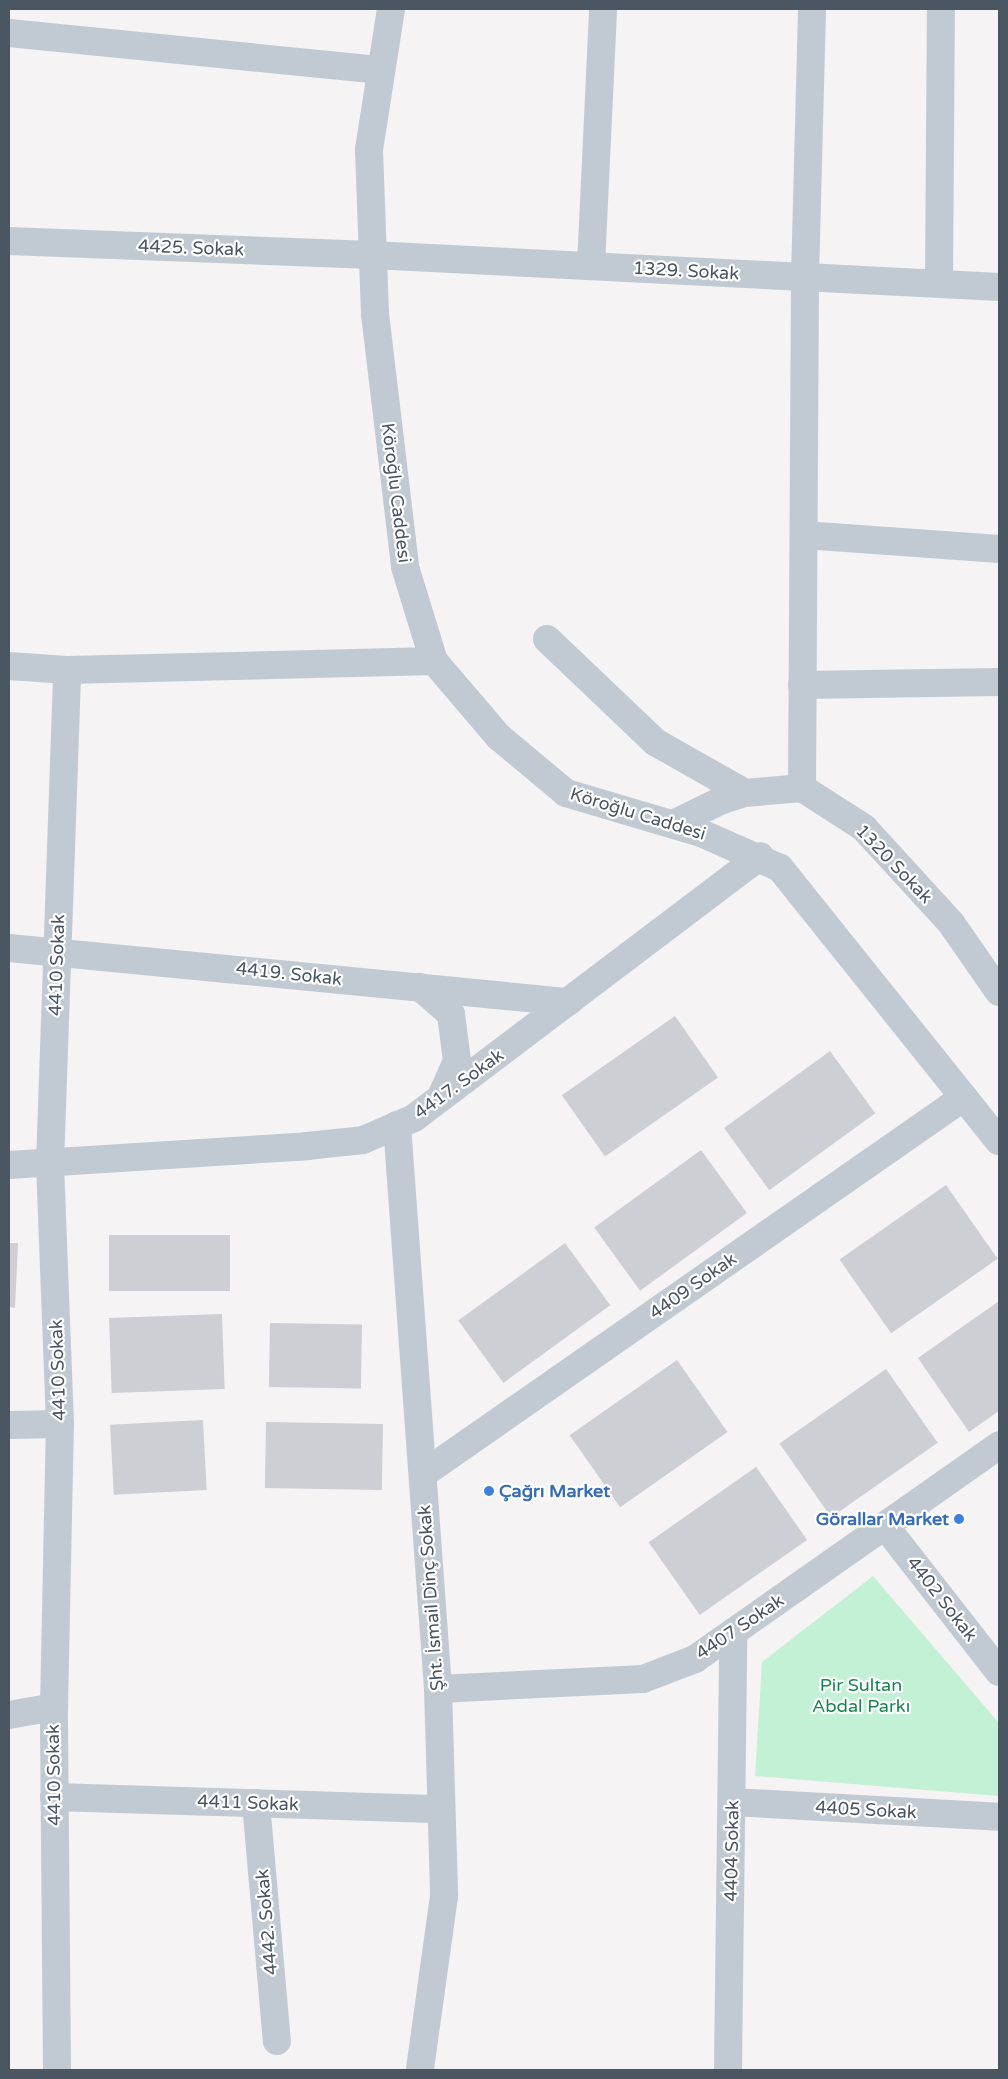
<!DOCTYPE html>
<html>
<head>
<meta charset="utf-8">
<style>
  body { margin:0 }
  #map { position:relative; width:1008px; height:2079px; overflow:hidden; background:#f5f3f3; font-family:"Varela Round",sans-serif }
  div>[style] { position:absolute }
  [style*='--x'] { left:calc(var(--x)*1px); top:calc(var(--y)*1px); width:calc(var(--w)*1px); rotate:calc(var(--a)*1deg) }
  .green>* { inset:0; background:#c3f1d5 }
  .building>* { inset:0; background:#cdcfd5; transform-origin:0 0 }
  .street>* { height:28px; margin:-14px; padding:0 14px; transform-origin:14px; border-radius:14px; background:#c1cad2 }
  .dots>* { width:14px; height:14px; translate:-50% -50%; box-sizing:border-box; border:2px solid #fff; border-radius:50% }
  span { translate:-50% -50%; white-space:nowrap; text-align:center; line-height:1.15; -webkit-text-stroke:4.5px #fff; paint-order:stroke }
  .street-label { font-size:18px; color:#4a5661 }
  .shop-label { font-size:18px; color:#366cbe; font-weight:700 }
  .left { translate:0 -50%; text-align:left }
  .right { translate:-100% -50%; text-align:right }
  .park-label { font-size:18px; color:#17864f }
  .frame { position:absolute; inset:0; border:10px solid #4a5661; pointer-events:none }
</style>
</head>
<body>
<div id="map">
  <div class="green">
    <div style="clip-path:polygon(873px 1576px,999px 1723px,999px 1796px,755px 1776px,762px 1662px)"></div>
  </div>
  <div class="building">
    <div style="left:675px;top:1016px;width:75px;height:138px;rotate:55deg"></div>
    <div style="left:830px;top:1051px;width:77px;height:131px;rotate:54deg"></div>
    <div style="left:701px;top:1150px;width:78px;height:132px;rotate:54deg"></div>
    <div style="left:946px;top:1185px;width:90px;height:130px;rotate:55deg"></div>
    <div style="left:230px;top:1235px;width:56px;height:121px;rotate:90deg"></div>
    <div style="clip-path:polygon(9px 1243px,18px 1243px,15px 1308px,9px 1307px)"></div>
    <div style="left:565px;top:1243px;width:77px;height:132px;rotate:54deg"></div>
    <div style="clip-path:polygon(999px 1301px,999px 1411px,969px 1432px,918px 1358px)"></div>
    <div style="left:222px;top:1314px;width:75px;height:113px;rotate:88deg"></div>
    <div style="left:270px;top:1323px;width:92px;height:64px;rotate:1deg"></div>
    <div style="left:677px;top:1360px;width:88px;height:131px;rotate:55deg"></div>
    <div style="left:886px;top:1369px;width:90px;height:130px;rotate:55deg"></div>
    <div style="left:203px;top:1420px;width:70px;height:93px;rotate:87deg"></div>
    <div style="left:266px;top:1422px;width:117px;height:66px;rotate:1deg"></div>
    <div style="left:756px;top:1467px;width:89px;height:131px;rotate:55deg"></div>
  </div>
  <div class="street">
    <div style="--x:391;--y:9;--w:143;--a:98.9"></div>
    <div style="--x:369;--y:150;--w:164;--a:87.9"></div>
    <div style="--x:375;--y:314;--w:255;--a:83.2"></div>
    <div style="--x:405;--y:567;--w:98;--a:72.9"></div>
    <div style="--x:434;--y:661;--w:100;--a:49.5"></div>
    <div style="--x:499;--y:737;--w:87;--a:39.9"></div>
    <div style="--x:566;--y:793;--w:141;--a:16.5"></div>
    <div style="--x:701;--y:833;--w:86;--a:23.9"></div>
    <div style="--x:780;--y:868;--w:350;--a:51.3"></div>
    <div style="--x:9;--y:33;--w:374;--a:5.7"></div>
    <div style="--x:9;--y:241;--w:363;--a:2.2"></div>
    <div style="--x:372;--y:255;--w:628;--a:2.92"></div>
    <div style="--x:591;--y:266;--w:257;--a:-87.3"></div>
    <div style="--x:939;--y:283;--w:274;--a:-89.6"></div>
    <div style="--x:804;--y:535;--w:196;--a:4.1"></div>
    <div style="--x:547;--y:639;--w:149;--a:43.6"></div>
    <div style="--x:655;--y:742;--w:103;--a:29.5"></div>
    <div style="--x:9;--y:666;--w:58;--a:3.9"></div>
    <div style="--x:67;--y:670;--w:367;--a:-1.4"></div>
    <div style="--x:802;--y:685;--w:197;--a:-0.9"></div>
    <div style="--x:802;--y:788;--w:511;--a:-89.66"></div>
    <div style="--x:805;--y:277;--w:268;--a:-88.5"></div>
    <div style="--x:673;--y:824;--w:55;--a:-26.1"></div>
    <div style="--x:722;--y:800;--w:24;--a:-17"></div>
    <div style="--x:745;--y:793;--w:57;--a:-5"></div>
    <div style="--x:802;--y:788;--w:74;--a:32.8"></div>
    <div style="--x:864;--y:828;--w:129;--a:47.5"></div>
    <div style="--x:951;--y:923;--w:84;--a:55.2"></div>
    <div style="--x:9;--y:948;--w:562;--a:5.52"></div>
    <div style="--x:420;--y:987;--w:41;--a:41.1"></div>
    <div style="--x:451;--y:1014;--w:47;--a:82.7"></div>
    <div style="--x:457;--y:1061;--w:37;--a:114"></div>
    <div style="--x:397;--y:1125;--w:565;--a:85.84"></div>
    <div style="--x:438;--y:1689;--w:207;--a:88.3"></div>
    <div style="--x:444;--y:1896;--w:176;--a:97.9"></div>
    <div style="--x:9;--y:1165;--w:299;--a:-3.6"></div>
    <div style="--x:307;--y:1146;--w:56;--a:-6.1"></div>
    <div style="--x:363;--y:1140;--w:56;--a:-23.3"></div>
    <div style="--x:414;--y:1118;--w:434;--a:-37.1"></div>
    <div style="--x:9;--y:1425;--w:51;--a:-1.1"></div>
    <div style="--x:423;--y:1474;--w:659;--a:-34.87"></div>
    <div style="--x:885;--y:1526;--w:185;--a:52"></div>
    <div style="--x:438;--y:1689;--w:205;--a:-2.8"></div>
    <div style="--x:643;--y:1679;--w:56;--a:-21"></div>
    <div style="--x:695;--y:1659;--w:372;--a:-35.1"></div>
    <div style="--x:9;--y:1715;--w:46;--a:-10.1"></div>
    <div style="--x:54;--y:1797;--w:387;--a:1.8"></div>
    <div style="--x:733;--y:1802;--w:266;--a:3.2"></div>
    <div style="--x:256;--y:1803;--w:239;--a:85"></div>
    <div style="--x:57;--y:2070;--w:363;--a:-90.5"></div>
    <div style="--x:54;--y:1707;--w:283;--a:-88.8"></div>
    <div style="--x:60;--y:1424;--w:260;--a:-92.2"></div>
    <div style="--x:50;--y:1164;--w:494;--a:-88"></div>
    <div style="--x:728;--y:2070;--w:438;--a:-89.3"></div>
  </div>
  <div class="dots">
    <div style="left:489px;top:1491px;background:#3f7fe0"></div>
    <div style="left:959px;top:1519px;background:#3f7fe0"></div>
  </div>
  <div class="street-label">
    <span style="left:191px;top:248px;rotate:2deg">4425. Sokak</span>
    <span style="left:686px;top:271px;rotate:3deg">1329. Sokak</span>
    <span style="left:396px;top:493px;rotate:83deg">Köroğlu Caddesi</span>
    <span style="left:638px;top:814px;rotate:17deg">Köroğlu Caddesi</span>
    <span style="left:894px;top:864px;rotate:46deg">1320 Sokak</span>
    <span style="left:57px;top:965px;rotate:-88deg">4410 Sokak</span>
    <span style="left:289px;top:974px;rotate:6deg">4419. Sokak</span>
    <span style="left:459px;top:1084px;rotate:-36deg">4417. Sokak</span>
    <span style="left:693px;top:1286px;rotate:-35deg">4409 Sokak</span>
    <span style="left:58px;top:1370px;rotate:-92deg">4410 Sokak</span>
    <span style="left:431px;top:1598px;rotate:-94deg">Şht. İsmail Dinç Sokak</span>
    <span style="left:942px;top:1599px;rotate:52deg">4402 Sokak</span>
    <span style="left:740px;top:1627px;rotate:-34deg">4407 Sokak</span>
    <span style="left:54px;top:1775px;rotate:-91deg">4410 Sokak</span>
    <span style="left:248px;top:1803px;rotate:2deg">4411 Sokak</span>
    <span style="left:866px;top:1810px;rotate:3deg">4405 Sokak</span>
    <span style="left:732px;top:1851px;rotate:-89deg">4404 Sokak</span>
    <span style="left:267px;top:1922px;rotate:-95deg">4442. Sokak</span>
  </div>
  <div class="shop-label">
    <span class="left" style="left:499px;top:1491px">Çağrı Market</span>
    <span class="right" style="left:949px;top:1519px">Görallar Market</span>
  </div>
  <div class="park-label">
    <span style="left:861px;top:1696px">Pir Sultan<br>Abdal Parkı</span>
  </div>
  <div class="frame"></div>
</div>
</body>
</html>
